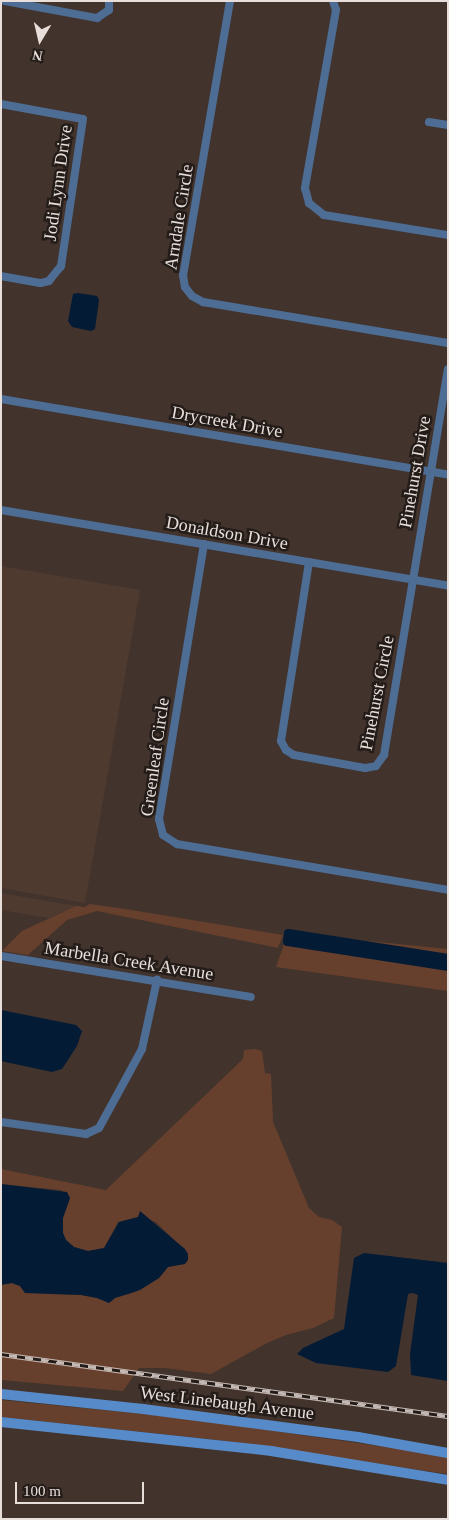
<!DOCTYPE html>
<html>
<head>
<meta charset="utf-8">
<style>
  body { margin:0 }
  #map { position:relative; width:449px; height:1520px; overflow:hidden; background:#42332c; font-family:Georgia,serif }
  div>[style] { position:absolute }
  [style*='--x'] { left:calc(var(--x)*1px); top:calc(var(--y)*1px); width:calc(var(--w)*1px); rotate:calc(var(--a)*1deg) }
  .built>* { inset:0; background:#4f3a30 }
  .green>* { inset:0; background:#67402d }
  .water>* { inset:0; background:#041b36 }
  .canal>* { height:9px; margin:-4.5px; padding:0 4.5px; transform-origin:4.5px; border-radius:4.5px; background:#041b36 }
  .minor>* { height:8px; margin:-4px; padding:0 4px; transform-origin:4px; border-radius:4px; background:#4d6d94 }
  .secondary>* { height:10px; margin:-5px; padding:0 5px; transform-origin:5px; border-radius:5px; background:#578ac8 }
  .rail>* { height:4.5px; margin-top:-2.25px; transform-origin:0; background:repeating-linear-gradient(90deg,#231c19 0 8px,#c4b9b4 0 16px); box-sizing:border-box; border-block:1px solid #c4b9b4 }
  span { translate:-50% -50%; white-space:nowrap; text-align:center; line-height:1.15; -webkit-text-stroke:5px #231c19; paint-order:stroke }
  .street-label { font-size:18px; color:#e9dfda }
  .frame { position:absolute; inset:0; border:2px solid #e9dfda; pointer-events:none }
  .north { position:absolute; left:15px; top:15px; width:50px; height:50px; -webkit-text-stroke:4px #231c19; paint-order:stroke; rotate:189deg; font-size:14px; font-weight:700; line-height:20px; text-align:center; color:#e9dfda }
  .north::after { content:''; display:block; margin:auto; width:18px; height:22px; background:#e9dfda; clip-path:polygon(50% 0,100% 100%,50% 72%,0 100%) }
  .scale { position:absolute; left:15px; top:1482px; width:129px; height:22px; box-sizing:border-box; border:2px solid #e9dfda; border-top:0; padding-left:6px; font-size:15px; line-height:18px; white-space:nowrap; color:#e9dfda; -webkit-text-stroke:4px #231c19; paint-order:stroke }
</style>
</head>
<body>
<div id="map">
  <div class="built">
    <div style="clip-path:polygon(1px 566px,140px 590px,85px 903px,1px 888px)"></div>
    <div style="clip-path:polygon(1px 893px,76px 906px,49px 918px,1px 910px)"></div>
  </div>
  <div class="green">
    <div style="clip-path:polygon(89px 904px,119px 908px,283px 935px,278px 948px,97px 911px,67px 920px,28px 955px,2px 951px,22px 931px,76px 906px,85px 907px)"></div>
    <div style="clip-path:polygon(288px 933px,448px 949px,448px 991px,276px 967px)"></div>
    <div style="clip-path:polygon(255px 1049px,262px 1051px,265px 1073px,271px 1074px,273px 1122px,309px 1208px,319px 1217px,332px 1220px,342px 1227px,334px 1318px,313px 1328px,286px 1335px,267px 1343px,211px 1374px,165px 1368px,139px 1368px,123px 1391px,1px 1380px,1px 1285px,11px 1283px,20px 1286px,25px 1293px,81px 1295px,97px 1298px,109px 1303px,115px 1298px,133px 1293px,159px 1278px,168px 1267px,178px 1265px,188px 1260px,188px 1254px,156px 1222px,138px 1217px,118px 1222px,104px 1248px,88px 1251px,74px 1247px,66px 1240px,63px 1233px,63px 1218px,70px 1198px,61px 1190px,1px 1184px,1px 1169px,106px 1190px,243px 1059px,244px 1050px)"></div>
    <div style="clip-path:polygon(1px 1400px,183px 1418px,420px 1452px,448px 1457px,448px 1474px,219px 1440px,1px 1417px)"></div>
  </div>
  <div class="water">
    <div style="clip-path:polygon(78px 293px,97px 296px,99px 300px,95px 329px,91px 331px,72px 327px,68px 321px,73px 294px)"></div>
    <div style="clip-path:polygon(1px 1010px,76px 1025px,82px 1031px,77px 1046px,62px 1069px,52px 1072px,1px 1061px)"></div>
    <div style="clip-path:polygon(1px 1184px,67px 1192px,70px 1198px,63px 1218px,63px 1233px,66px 1240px,74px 1247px,88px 1251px,104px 1248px,119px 1222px,138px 1217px,140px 1211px,185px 1249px,188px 1254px,188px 1260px,185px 1264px,168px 1267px,159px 1278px,140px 1290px,115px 1298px,109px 1303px,97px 1298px,81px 1295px,25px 1293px,20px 1286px,12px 1283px,1px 1285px)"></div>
    <div style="clip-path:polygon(364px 1253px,448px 1263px,448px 1381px,411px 1375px,410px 1354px,418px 1295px,413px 1293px,408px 1294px,396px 1366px,388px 1372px,316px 1363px,297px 1354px,303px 1348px,344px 1329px,354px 1258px)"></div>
  </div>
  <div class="canal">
    <div style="--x:448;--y:958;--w:162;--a:-171.1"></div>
    <div style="--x:288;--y:933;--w:8;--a:97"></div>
    <div style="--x:287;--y:941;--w:163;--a:8.8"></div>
  </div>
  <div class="minor">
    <div style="--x:5;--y:1;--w:94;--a:10.5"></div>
    <div style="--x:97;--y:18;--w:14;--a:-34"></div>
    <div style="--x:109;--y:10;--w:9;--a:-90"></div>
    <div style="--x:230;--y:1;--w:278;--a:99.7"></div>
    <div style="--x:183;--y:275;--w:12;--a:81"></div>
    <div style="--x:185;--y:287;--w:11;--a:52"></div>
    <div style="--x:192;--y:296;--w:13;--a:29"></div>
    <div style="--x:203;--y:302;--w:248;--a:9.5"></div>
    <div style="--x:333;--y:1;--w:9;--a:72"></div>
    <div style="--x:336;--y:10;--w:181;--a:99.9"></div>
    <div style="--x:305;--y:188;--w:16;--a:75"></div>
    <div style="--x:309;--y:203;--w:19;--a:39"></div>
    <div style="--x:324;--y:215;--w:126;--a:9.2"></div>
    <div style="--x:1;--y:104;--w:83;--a:10.4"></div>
    <div style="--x:83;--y:119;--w:149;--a:98.5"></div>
    <div style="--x:61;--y:266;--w:19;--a:129"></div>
    <div style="--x:49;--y:281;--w:9;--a:167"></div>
    <div style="--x:40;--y:283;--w:40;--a:-170"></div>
    <div style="--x:429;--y:122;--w:19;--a:9"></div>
    <div style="--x:1;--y:399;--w:453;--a:9.6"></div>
    <div style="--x:1;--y:510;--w:453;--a:9.6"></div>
    <div style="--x:204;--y:544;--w:279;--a:99.3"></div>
    <div style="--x:159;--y:819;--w:16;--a:76"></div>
    <div style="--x:163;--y:835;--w:17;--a:33"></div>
    <div style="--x:177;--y:844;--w:275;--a:9.6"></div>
    <div style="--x:309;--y:562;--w:181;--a:98.9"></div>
    <div style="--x:281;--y:741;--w:10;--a:61"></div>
    <div style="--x:286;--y:750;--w:9;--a:32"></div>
    <div style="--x:294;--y:755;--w:72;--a:10.4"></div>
    <div style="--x:365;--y:768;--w:11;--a:-10"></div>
    <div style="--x:376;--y:766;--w:14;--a:-54"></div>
    <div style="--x:384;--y:755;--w:391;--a:-80.6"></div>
    <div style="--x:1;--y:956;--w:253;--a:9.3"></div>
    <div style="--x:1;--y:1122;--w:86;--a:8"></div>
    <div style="--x:86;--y:1134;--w:14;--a:-25"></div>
    <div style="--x:99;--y:1128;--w:90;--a:-61.4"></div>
    <div style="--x:142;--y:1049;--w:71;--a:-77.7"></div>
  </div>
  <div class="secondary">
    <div style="--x:1;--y:1394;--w:143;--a:6"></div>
    <div style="--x:143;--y:1409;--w:217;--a:7.4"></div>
    <div style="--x:358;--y:1437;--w:91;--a:10.1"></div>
    <div style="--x:1;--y:1422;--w:272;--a:6.1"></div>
    <div style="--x:271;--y:1451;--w:179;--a:9.3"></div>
  </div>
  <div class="rail">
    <div style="--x:1;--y:1354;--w:451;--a:7.9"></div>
  </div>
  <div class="street-label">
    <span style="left:58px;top:183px;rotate:-82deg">Jodi Lynn Drive</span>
    <span style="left:179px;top:217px;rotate:-81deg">Arndale Circle</span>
    <span style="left:227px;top:422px;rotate:10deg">Drycreek Drive</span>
    <span style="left:415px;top:472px;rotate:-80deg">Pinehurst Drive</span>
    <span style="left:227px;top:533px;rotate:10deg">Donaldson Drive</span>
    <span style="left:377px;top:693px;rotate:-79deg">Pinehurst Circle</span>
    <span style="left:155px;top:757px;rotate:-82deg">Greenleaf Circle</span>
    <span style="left:129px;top:961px;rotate:9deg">Marbella Creek Avenue</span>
    <span style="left:227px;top:1403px;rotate:7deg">West Linebaugh Avenue</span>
  </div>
  <div class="frame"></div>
  <div class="north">N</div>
  <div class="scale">100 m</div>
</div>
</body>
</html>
